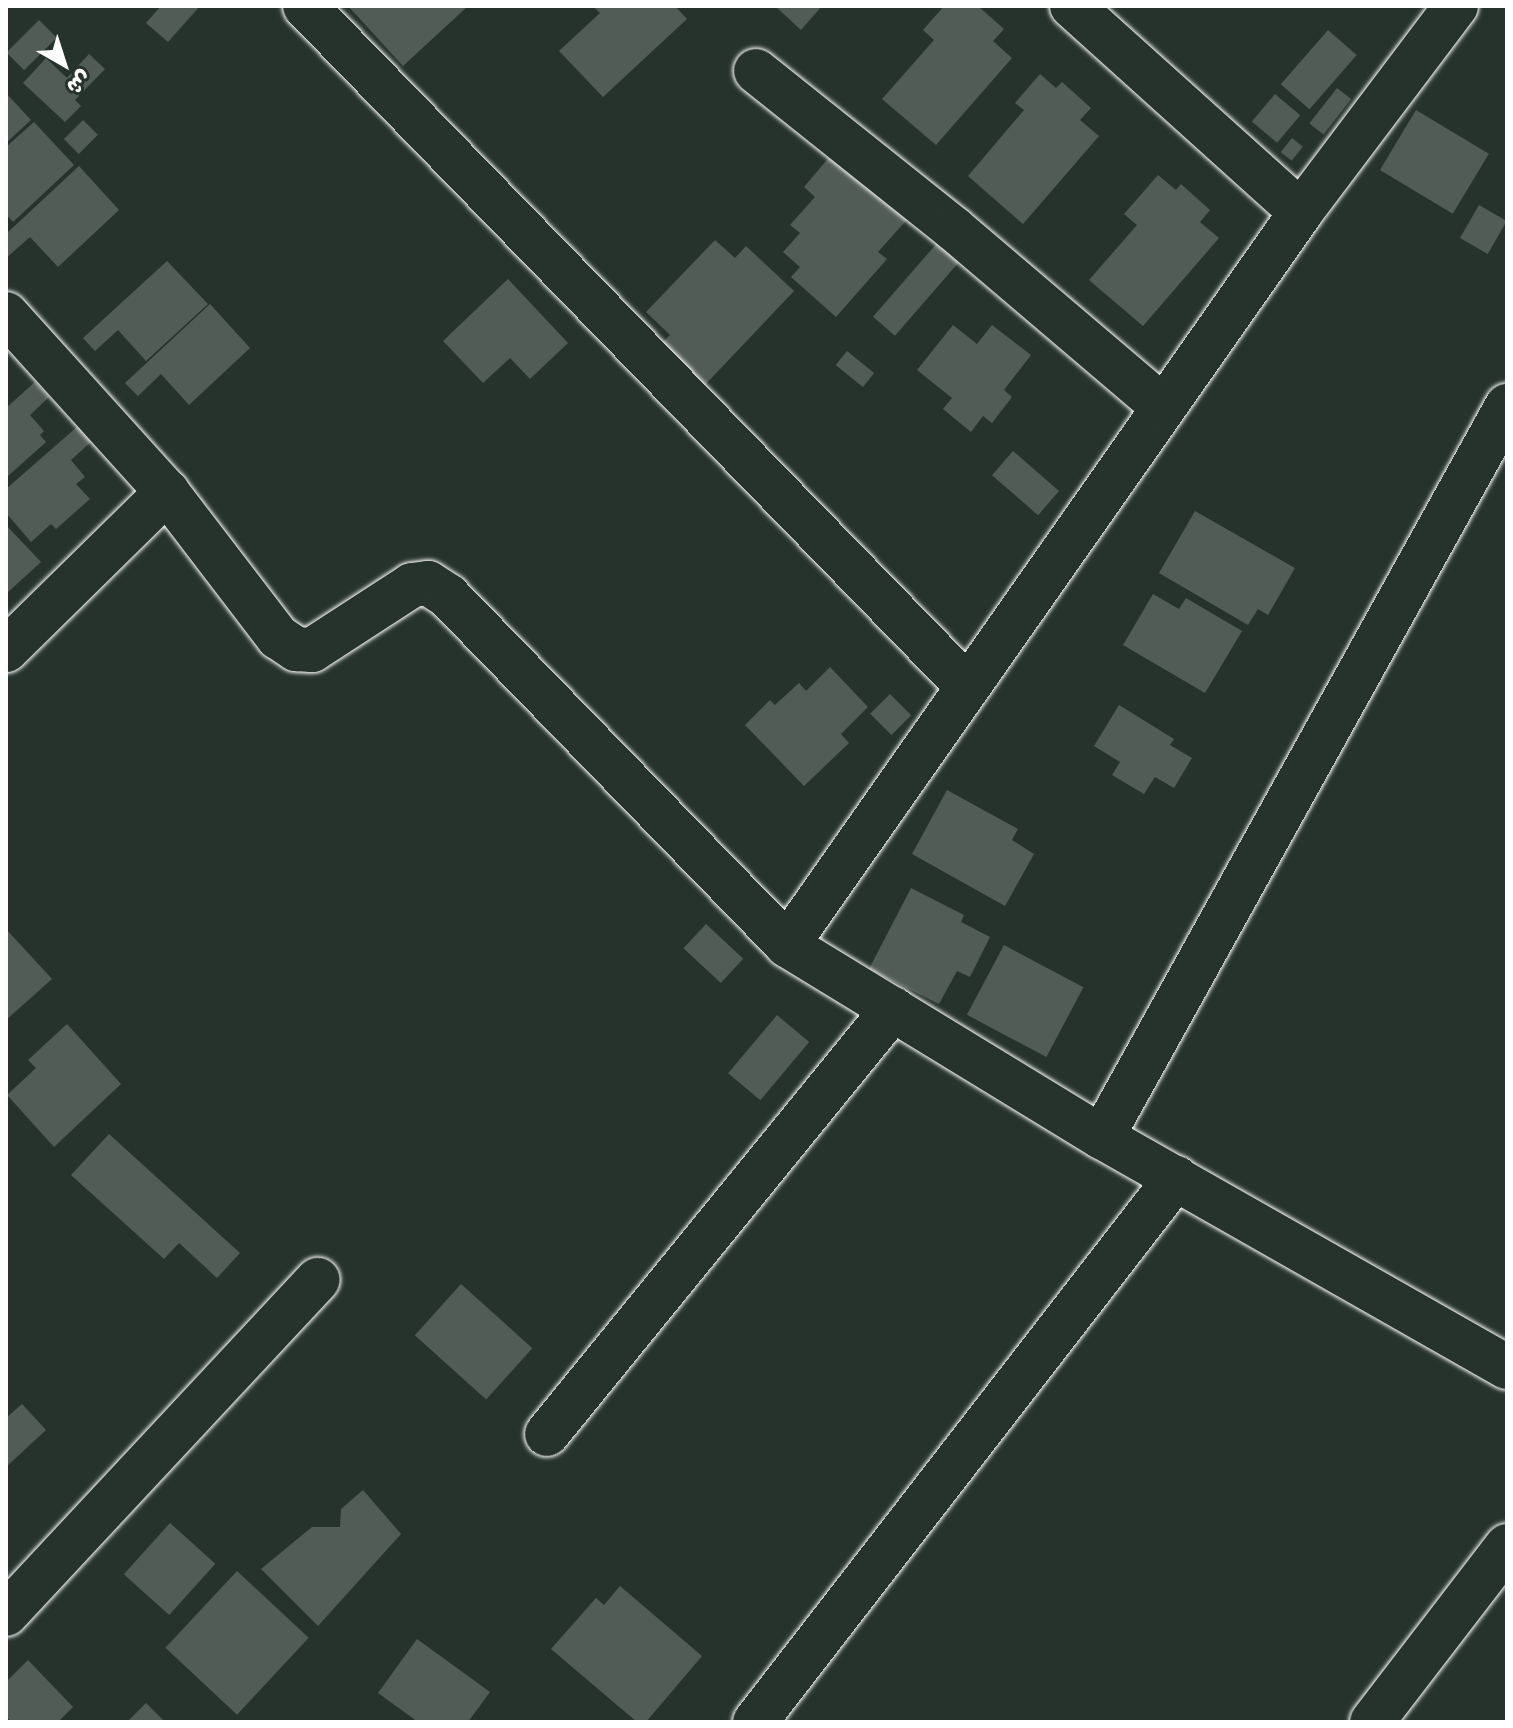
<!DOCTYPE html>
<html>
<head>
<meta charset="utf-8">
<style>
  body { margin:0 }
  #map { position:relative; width:1513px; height:1728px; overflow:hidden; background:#26332d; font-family:Pangolin,"Playpen Sans Arabic",sans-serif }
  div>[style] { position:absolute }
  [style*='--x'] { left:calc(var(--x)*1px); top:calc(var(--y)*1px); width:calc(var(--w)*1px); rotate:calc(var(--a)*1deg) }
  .building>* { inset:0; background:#515c57; transform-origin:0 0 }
  .roads { filter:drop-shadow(0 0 2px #fff) drop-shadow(0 0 2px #fff) }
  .minor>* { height:44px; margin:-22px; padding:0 22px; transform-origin:22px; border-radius:22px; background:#26332d }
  span { translate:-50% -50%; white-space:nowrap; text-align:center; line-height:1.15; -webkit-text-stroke:6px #26332d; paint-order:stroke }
  .frame { position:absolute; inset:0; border:8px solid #fff; pointer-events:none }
  .north { position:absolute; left:24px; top:24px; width:80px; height:80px; -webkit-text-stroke:6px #26332d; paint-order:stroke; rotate:141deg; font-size:22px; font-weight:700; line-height:32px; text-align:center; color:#fff }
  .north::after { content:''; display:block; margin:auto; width:28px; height:36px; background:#fff; clip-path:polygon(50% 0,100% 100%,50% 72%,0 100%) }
</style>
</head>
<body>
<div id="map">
  <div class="building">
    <div style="clip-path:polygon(161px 6px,200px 6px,168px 42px,146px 23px)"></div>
    <div style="clip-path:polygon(348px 6px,468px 6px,403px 66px)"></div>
    <div style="clip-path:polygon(593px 6px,675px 6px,687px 19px,603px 97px,559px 51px,600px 13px)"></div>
    <div style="clip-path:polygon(775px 6px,822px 6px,801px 30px)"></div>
    <div style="clip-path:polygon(944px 6px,978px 6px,1004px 29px,993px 41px,1012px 58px,936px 145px,882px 99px,934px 40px,923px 30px)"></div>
    <div style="left:39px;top:20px;width:25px;height:46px;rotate:45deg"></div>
    <div style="left:1328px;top:30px;width:38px;height:72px;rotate:41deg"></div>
    <div style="clip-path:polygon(89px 54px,105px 69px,75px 100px,81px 106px,65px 122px,23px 83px,46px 58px,67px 78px)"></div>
    <div style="clip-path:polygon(1040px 74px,1056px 88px,1062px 82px,1091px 108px,1080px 120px,1099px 136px,1023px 224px,968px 176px,1024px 110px,1015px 103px)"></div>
    <div style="left:1337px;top:88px;width:18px;height:45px;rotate:38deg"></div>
    <div style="clip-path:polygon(6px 93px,31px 120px,6px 143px)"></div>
    <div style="left:1275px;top:94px;width:33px;height:36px;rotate:40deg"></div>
    <div style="left:1416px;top:110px;width:85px;height:70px;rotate:31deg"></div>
    <div style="left:83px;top:120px;width:21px;height:27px;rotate:45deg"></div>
    <div style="clip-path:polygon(34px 122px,74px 165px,13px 222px,6px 214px,6px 147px)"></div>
    <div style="left:1292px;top:138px;width:14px;height:18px;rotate:39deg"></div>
    <div style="clip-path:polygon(837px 148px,912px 214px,878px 252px,887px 259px,836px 317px,791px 277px,800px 267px,783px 252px,800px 233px,790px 225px,815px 197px,804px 187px)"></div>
    <div style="clip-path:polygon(79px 166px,119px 210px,58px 267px,30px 237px,6px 258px,6px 234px)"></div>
    <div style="clip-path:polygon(1158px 175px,1176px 190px,1181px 184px,1210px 210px,1200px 222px,1219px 238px,1143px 326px,1089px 280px,1137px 225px,1124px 214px)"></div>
    <div style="left:1479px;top:205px;width:32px;height:38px;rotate:30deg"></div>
    <div style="clip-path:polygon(715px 240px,735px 258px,746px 246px,794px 291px,703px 387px,659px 346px,670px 335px,646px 312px)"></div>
    <div style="left:938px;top:242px;width:29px;height:99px;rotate:41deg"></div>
    <div style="clip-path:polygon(167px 261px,208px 304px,146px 361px,118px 330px,95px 351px,83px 338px)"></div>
    <div style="clip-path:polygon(508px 279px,568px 343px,530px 379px,510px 358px,483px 383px,443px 341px)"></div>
    <div style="clip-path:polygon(210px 304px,250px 348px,189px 405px,161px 374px,138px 396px,125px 383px)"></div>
    <div style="clip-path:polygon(953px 325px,977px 344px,992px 325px,1031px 355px,1004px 390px,1012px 397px,992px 423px,983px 416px,971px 432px,943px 409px,952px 398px,917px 370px)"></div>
    <div style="left:847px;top:351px;width:35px;height:18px;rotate:39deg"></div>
    <div style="clip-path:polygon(35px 382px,49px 397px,30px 415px,44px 431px,40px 435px,46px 442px,8px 476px,6px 408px)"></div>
    <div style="clip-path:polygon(78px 426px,91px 442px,71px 460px,85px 477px,76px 484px,90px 499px,56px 529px,51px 524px,31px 542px,6px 513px,6px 489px)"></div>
    <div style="left:1013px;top:451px;width:61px;height:32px;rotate:41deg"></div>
    <div style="clip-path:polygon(1195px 511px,1295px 568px,1268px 615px,1258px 609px,1248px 625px,1159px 573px)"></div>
    <div style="clip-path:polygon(6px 525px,41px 562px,6px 594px)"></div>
    <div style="clip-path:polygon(1153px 594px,1179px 609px,1186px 598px,1242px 631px,1205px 693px,1123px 645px)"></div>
    <div style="clip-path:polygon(830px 667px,868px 707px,841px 734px,849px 743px,804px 786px,745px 725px,770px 700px,775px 705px,799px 683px,806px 691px)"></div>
    <div style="left:890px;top:694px;width:30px;height:28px;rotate:45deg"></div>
    <div style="clip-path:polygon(1119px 705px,1174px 739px,1170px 745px,1192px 758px,1174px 788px,1155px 777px,1144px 794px,1112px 775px,1120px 762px,1094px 746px)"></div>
    <div style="clip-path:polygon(947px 790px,1018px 829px,1012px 840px,1034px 854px,1005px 906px,912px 854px)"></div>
    <div style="clip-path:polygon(911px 888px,964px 915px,961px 922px,990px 937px,970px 977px,957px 971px,939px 1004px,869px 969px)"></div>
    <div style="left:706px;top:924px;width:51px;height:33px;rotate:43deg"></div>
    <div style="clip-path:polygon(6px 929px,52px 979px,6px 1020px)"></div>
    <div style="left:1004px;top:945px;width:90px;height:79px;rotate:28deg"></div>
    <div style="left:777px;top:1015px;width:42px;height:76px;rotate:40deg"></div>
    <div style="clip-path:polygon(67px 1024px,121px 1084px,54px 1147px,7px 1095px,36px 1068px,28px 1060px)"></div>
    <div style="clip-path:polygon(109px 1134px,240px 1253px,217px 1278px,179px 1243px,164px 1259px,71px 1175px)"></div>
    <div style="left:461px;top:1284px;width:96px;height:69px;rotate:42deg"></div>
    <div style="clip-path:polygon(22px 1404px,46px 1430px,6px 1467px,6px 1418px)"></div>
    <div style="clip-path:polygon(363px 1490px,401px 1534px,318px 1626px,261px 1569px,312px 1527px,340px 1527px,341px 1509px)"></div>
    <div style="left:170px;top:1523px;width:61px;height:69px;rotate:42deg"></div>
    <div style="left:237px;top:1571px;width:98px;height:105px;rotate:43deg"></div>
    <div style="clip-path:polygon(620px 1586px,702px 1656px,646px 1722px,637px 1722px,551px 1649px,596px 1598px,604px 1605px)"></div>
    <div style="clip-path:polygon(417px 1639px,490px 1692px,468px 1722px,418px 1722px,378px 1693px)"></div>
    <div style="clip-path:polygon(28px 1660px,73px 1707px,58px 1722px,11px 1722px,6px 1716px,6px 1682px)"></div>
    <div style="clip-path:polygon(146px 1703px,165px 1722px,127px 1722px)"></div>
  </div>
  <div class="roads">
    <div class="minor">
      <div style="--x:305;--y:6;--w:949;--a:45.77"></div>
      <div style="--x:1072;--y:6;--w:308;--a:42"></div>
      <div style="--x:1456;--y:6;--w:258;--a:127"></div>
      <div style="--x:1301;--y:212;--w:895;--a:125.04"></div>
      <div style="--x:787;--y:945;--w:369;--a:31.4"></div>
      <div style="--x:1102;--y:1137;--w:466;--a:29.6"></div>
      <div style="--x:756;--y:71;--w:253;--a:38.6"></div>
      <div style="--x:954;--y:229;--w:275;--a:40.4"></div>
      <div style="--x:6;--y:314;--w:240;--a:47.9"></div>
      <div style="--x:167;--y:492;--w:183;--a:52.6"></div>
      <div style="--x:278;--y:637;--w:22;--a:34"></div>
      <div style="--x:296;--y:649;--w:16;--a:4"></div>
      <div style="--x:312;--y:650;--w:119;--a:-33"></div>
      <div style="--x:412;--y:585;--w:16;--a:-7"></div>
      <div style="--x:428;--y:583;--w:24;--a:33"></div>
      <div style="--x:448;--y:596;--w:487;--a:45.8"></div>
      <div style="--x:6;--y:650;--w:226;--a:-44.5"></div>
      <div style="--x:1102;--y:1137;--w:836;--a:-61.01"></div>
      <div style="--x:547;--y:1434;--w:548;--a:-50.85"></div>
      <div style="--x:6;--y:1614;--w:457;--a:-47"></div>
      <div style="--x:755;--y:1722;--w:688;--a:-52.26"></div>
      <div style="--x:1372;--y:1722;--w:222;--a:-52.5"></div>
    </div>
  </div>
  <div class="frame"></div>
  <div class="north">ش</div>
</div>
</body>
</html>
